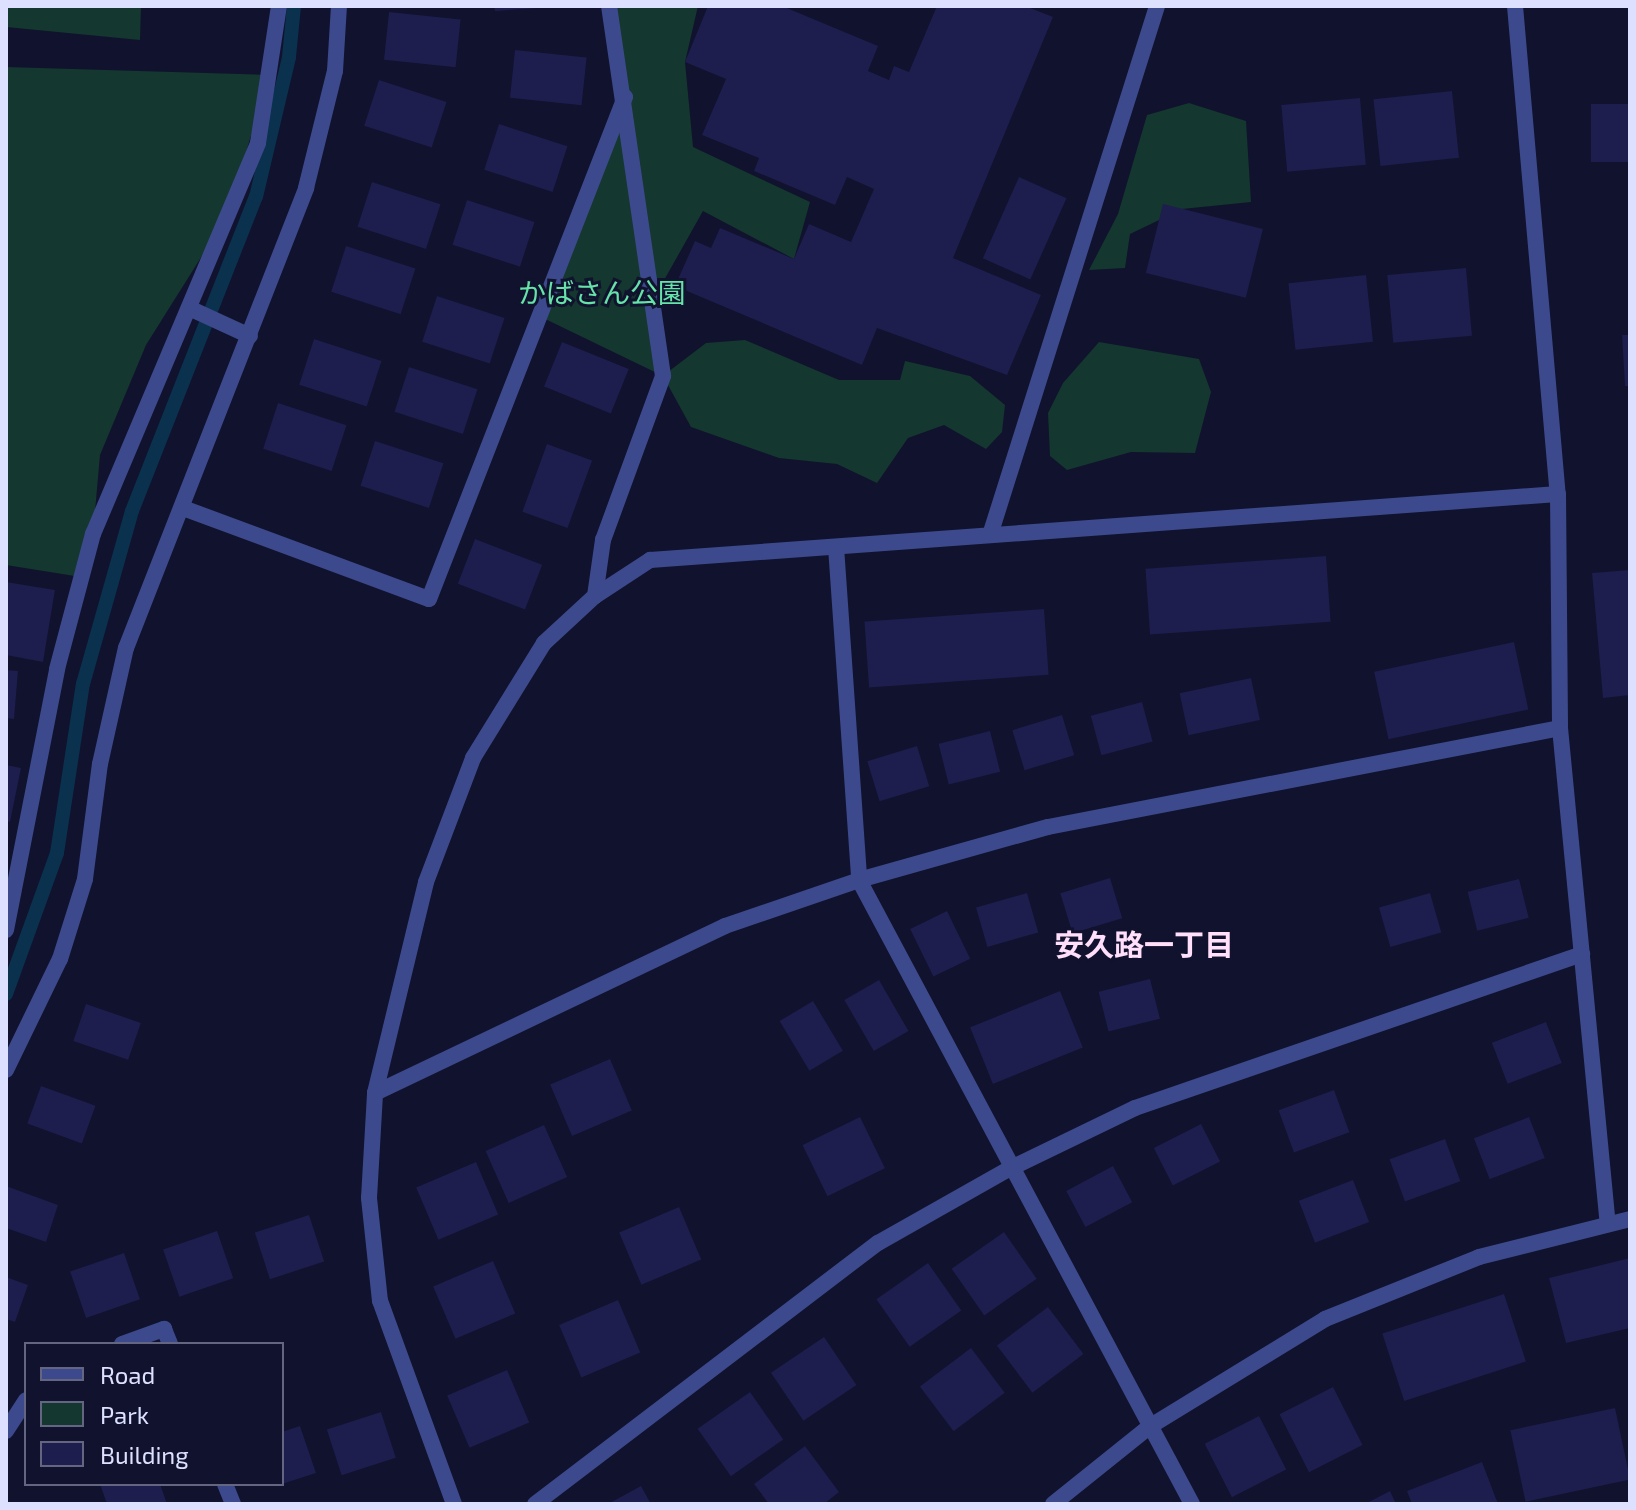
<!DOCTYPE html>
<html>
<head>
<meta charset="utf-8">
<style>
  body { margin:0 }
  #map { position:relative; width:1636px; height:1510px; overflow:hidden; background:#11122d; font-family:"Exo 2","Noto Sans JP",sans-serif }
  div>[style] { position:absolute }
  [style*='--x'] { left:calc(var(--x)*1px); top:calc(var(--y)*1px); width:calc(var(--w)*1px); rotate:calc(var(--a)*1deg) }
  .green>* { inset:0; background:#14372f }
  .stream>* { height:14px; margin:-7px; padding:0 7px; transform-origin:7px; border-radius:7px; background:#0a314d }
  .building>* { inset:0; background:#1d1d4e; transform-origin:0 0 }
  .street>* { height:16px; margin:-8px; padding:0 8px; transform-origin:8px; border-radius:8px; background:#3c4a8d }
  span { translate:-50% -50%; white-space:nowrap; text-align:center; line-height:1.15; -webkit-text-stroke:6px #11122d; paint-order:stroke }
  .park-label { font-size:28px; color:#65e3a9 }
  .neighbourhood-label { font-size:30px; color:#ffdffa; font-weight:700 }
  .frame { position:absolute; inset:0; border:8px solid #dde1ff; pointer-events:none }
  .legend { position:absolute; left:24px; top:1342px; width:260px; height:144px; box-sizing:border-box; background:#11122d; border:2px solid #636581; margin:0; padding:10px 14px; list-style:none; font-size:24px; color:#dde1ff }
  .legend li { display:flex; align-items:center; gap:16px; height:40px }
  .legend b { width:40px; border:2px solid #636581 }
</style>
</head>
<body>
<div id="map">
  <div class="green">
    <div style="clip-path:polygon(6px 6px,141px 6px,140px 40px,6px 27px)"></div>
    <div style="clip-path:polygon(615px 6px,698px 6px,685px 62px,693px 147px,810px 202px,794px 259px,703px 211px,663px 282px,650px 277px,664px 375px,706px 343px,745px 340px,839px 380px,900px 380px,905px 361px,970px 376px,1005px 405px,1002px 432px,986px 449px,944px 425px,908px 438px,877px 483px,837px 464px,779px 458px,691px 427px,663px 376px,539px 316px,625px 97px)"></div>
    <div style="clip-path:polygon(6px 67px,269px 75px,227px 216px,146px 345px,100px 455px,93px 534px,81px 577px,6px 565px)"></div>
    <div style="clip-path:polygon(1189px 103px,1246px 121px,1251px 202px,1182px 209px,1130px 234px,1125px 268px,1089px 270px,1118px 214px,1147px 115px)"></div>
    <div style="clip-path:polygon(1099px 342px,1199px 359px,1211px 392px,1195px 453px,1131px 452px,1067px 470px,1050px 456px,1048px 413px,1063px 383px)"></div>
  </div>
  <div class="stream">
    <div style="--x:6;--y:994;--w:150;--a:-70.1"></div>
    <div style="--x:57;--y:853;--w:171;--a:-81.3"></div>
    <div style="--x:83;--y:684;--w:180;--a:-74.2"></div>
    <div style="--x:132;--y:511;--w:338;--a:-68.5"></div>
    <div style="--x:256;--y:197;--w:144;--a:-76.7"></div>
    <div style="--x:289;--y:57;--w:51;--a:-84.4"></div>
  </div>
  <div class="building">
    <div style="clip-path:polygon(494px 6px,538px 6px,538px 8px,495px 11px)"></div>
    <div style="clip-path:polygon(708px 6px,782px 6px,878px 46px,868px 71px,889px 80px,894px 66px,909px 72px,937px 6px,1025px 6px,1053px 17px,953px 258px,1041px 295px,1007px 375px,877px 328px,862px 365px,675px 286px,695px 241px,711px 248px,720px 228px,794px 259px,809px 224px,851px 242px,874px 189px,847px 177px,835px 205px,754px 171px,759px 158px,702px 135px,726px 79px,685px 62px)"></div>
    <div style="left:389px;top:12px;width:72px;height:48px;rotate:6deg"></div>
    <div style="left:515px;top:50px;width:72px;height:48px;rotate:6deg"></div>
    <div style="left:379px;top:80px;width:71px;height:48px;rotate:18deg"></div>
    <div style="left:1452px;top:91px;width:67px;height:79px;rotate:84deg"></div>
    <div style="left:1360px;top:98px;width:67px;height:79px;rotate:85deg"></div>
    <div style="left:1630px;top:104px;width:58px;height:39px;rotate:90deg"></div>
    <div style="left:499px;top:124px;width:72px;height:48px;rotate:18deg"></div>
    <div style="left:1019px;top:177px;width:52px;height:89px;rotate:24deg"></div>
    <div style="left:372px;top:182px;width:72px;height:47px;rotate:18deg"></div>
    <div style="left:467px;top:200px;width:71px;height:47px;rotate:18deg"></div>
    <div style="left:1163px;top:204px;width:103px;height:71px;rotate:14deg"></div>
    <div style="left:346px;top:246px;width:73px;height:48px;rotate:18deg"></div>
    <div style="left:1466px;top:268px;width:68px;height:79px;rotate:85deg"></div>
    <div style="left:1366px;top:275px;width:67px;height:78px;rotate:84deg"></div>
    <div style="left:437px;top:296px;width:71px;height:48px;rotate:18deg"></div>
    <div style="clip-path:polygon(1622px 335px,1630px 335px,1630px 386px,1625px 386px)"></div>
    <div style="left:314px;top:339px;width:71px;height:48px;rotate:18deg"></div>
    <div style="left:562px;top:342px;width:72px;height:48px;rotate:22deg"></div>
    <div style="left:409px;top:367px;width:72px;height:47px;rotate:18deg"></div>
    <div style="left:278px;top:403px;width:72px;height:48px;rotate:18deg"></div>
    <div style="left:375px;top:441px;width:72px;height:47px;rotate:18deg"></div>
    <div style="left:547px;top:444px;width:48px;height:72px;rotate:20deg"></div>
    <div style="left:475px;top:539px;width:72px;height:48px;rotate:21deg"></div>
    <div style="left:1326px;top:556px;width:66px;height:181px;rotate:86deg"></div>
    <div style="clip-path:polygon(1630px 570px,1630px 695px,1603px 698px,1592px 573px)"></div>
    <div style="clip-path:polygon(6px 582px,55px 590px,43px 662px,6px 655px)"></div>
    <div style="left:1044px;top:609px;width:66px;height:180px;rotate:86deg"></div>
    <div style="left:1514px;top:642px;width:69px;height:143px;rotate:78deg"></div>
    <div style="clip-path:polygon(6px 670px,18px 671px,14px 719px,6px 718px)"></div>
    <div style="left:1251px;top:678px;width:43px;height:73px;rotate:78deg"></div>
    <div style="left:1142px;top:702px;width:41px;height:53px;rotate:75deg"></div>
    <div style="left:1062px;top:715px;width:42px;height:52px;rotate:73deg"></div>
    <div style="left:990px;top:731px;width:42px;height:53px;rotate:76deg"></div>
    <div style="left:917px;top:746px;width:42px;height:52px;rotate:73deg"></div>
    <div style="clip-path:polygon(6px 765px,21px 768px,10px 822px,6px 821px)"></div>
    <div style="left:1110px;top:878px;width:42px;height:52px;rotate:73deg"></div>
    <div style="left:1519px;top:879px;width:40px;height:53px;rotate:76deg"></div>
    <div style="left:1027px;top:893px;width:41px;height:53px;rotate:74deg"></div>
    <div style="left:1430px;top:893px;width:41px;height:53px;rotate:74deg"></div>
    <div style="left:947px;top:911px;width:53px;height:41px;rotate:64deg"></div>
    <div style="left:1150px;top:979px;width:41px;height:53px;rotate:76deg"></div>
    <div style="left:879px;top:980px;width:59px;height:40px;rotate:60deg"></div>
    <div style="left:1060px;top:991px;width:61px;height:97px;rotate:68deg"></div>
    <div style="left:813px;top:1001px;width:58px;height:39px;rotate:59deg"></div>
    <div style="left:86px;top:1004px;width:58px;height:39px;rotate:19deg"></div>
    <div style="left:1546px;top:1022px;width:44px;height:58px;rotate:69deg"></div>
    <div style="left:610px;top:1059px;width:56px;height:65px;rotate:67deg"></div>
    <div style="left:41px;top:1086px;width:58px;height:40px;rotate:20deg"></div>
    <div style="left:1334px;top:1090px;width:45px;height:59px;rotate:70deg"></div>
    <div style="left:860px;top:1117px;width:57px;height:64px;rotate:64deg"></div>
    <div style="left:1529px;top:1117px;width:44px;height:59px;rotate:69deg"></div>
    <div style="left:1201px;top:1124px;width:42px;height:53px;rotate:63deg"></div>
    <div style="left:544px;top:1125px;width:57px;height:64px;rotate:66deg"></div>
    <div style="left:1445px;top:1139px;width:45px;height:59px;rotate:70deg"></div>
    <div style="left:476px;top:1162px;width:57px;height:65px;rotate:67deg"></div>
    <div style="left:1113px;top:1166px;width:41px;height:53px;rotate:62deg"></div>
    <div style="left:1353px;top:1180px;width:45px;height:58px;rotate:69deg"></div>
    <div style="clip-path:polygon(6px 1186px,58px 1205px,46px 1242px,6px 1228px)"></div>
    <div style="left:679px;top:1207px;width:57px;height:65px;rotate:67deg"></div>
    <div style="left:309px;top:1215px;width:49px;height:57px;rotate:72deg"></div>
    <div style="left:217px;top:1231px;width:50px;height:57px;rotate:71deg"></div>
    <div style="left:1004px;top:1232px;width:57px;height:64px;rotate:55deg"></div>
    <div style="left:124px;top:1253px;width:49px;height:57px;rotate:71deg"></div>
    <div style="clip-path:polygon(1630px 1258px,1630px 1328px,1566px 1343px,1549px 1278px)"></div>
    <div style="left:493px;top:1261px;width:57px;height:65px;rotate:67deg"></div>
    <div style="left:928px;top:1263px;width:58px;height:63px;rotate:55deg"></div>
    <div style="clip-path:polygon(6px 1277px,28px 1285px,15px 1322px,6px 1319px)"></div>
    <div style="left:1504px;top:1294px;width:71px;height:128px;rotate:72deg"></div>
    <div style="left:618px;top:1300px;width:57px;height:64px;rotate:67deg"></div>
    <div style="left:1048px;top:1307px;width:59px;height:64px;rotate:53deg"></div>
    <div style="left:824px;top:1337px;width:58px;height:64px;rotate:56deg"></div>
    <div style="left:971px;top:1348px;width:56px;height:64px;rotate:53deg"></div>
    <div style="left:507px;top:1370px;width:57px;height:65px;rotate:67deg"></div>
    <div style="left:1333px;top:1387px;width:65px;height:60px;rotate:63deg"></div>
    <div style="left:750px;top:1392px;width:58px;height:64px;rotate:55deg"></div>
    <div style="left:1615px;top:1408px;width:73px;height:107px;rotate:78deg"></div>
    <div style="left:381px;top:1412px;width:48px;height:57px;rotate:72deg"></div>
    <div style="left:1259px;top:1416px;width:60px;height:61px;rotate:63deg"></div>
    <div style="clip-path:polygon(300px 1426px,316px 1473px,282px 1484px,282px 1432px)"></div>
    <div style="clip-path:polygon(805px 1446px,839px 1492px,824px 1504px,769px 1504px,754px 1484px)"></div>
    <div style="clip-path:polygon(1482px 1462px,1498px 1504px,1412px 1504px,1407px 1491px)"></div>
    <div style="clip-path:polygon(100px 1484px,160px 1484px,167px 1504px,107px 1504px)"></div>
    <div style="clip-path:polygon(641px 1486px,651px 1504px,608px 1504px)"></div>
    <div style="clip-path:polygon(1390px 1491px,1396px 1504px,1365px 1504px)"></div>
  </div>
  <div class="street">
    <div style="--x:1515;--y:6;--w:490;--a:85"></div>
    <div style="--x:1558;--y:494;--w:234;--a:89.5"></div>
    <div style="--x:1560;--y:728;--w:497;--a:84.5"></div>
    <div style="--x:189;--y:308;--w:67;--a:24.7"></div>
    <div style="--x:183;--y:508;--w:262;--a:20.3"></div>
    <div style="--x:429;--y:599;--w:539;--a:-68.67"></div>
    <div style="--x:991;--y:532;--w:552;--a:-72.48"></div>
    <div style="--x:836;--y:547;--w:334;--a:86"></div>
    <div style="--x:859;--y:880;--w:707;--a:61.91"></div>
    <div style="--x:595;--y:596;--w:57;--a:-81.9"></div>
    <div style="--x:603;--y:540;--w:175;--a:-69.9"></div>
    <div style="--x:663;--y:376;--w:374;--a:-98.3"></div>
    <div style="--x:6;--y:930;--w:266;--a:-78.9"></div>
    <div style="--x:57;--y:669;--w:140;--a:-75.1"></div>
    <div style="--x:93;--y:534;--w:424;--a:-67.1"></div>
    <div style="--x:258;--y:143;--w:139;--a:-81.3"></div>
    <div style="--x:6;--y:1070;--w:123;--a:-64.1"></div>
    <div style="--x:60;--y:959;--w:84;--a:-72.6"></div>
    <div style="--x:85;--y:879;--w:116;--a:-82.6"></div>
    <div style="--x:100;--y:764;--w:119;--a:-77.4"></div>
    <div style="--x:126;--y:648;--w:494;--a:-68.6"></div>
    <div style="--x:306;--y:188;--w:121;--a:-76.1"></div>
    <div style="--x:335;--y:71;--w:65;--a:-86.5"></div>
    <div style="--x:375;--y:1093;--w:388;--a:-25.5"></div>
    <div style="--x:725;--y:926;--w:142;--a:-18.9"></div>
    <div style="--x:859;--y:880;--w:196;--a:-15.7"></div>
    <div style="--x:1048;--y:827;--w:521;--a:-10.94"></div>
    <div style="--x:122;--y:1344;--w:45;--a:-19.7"></div>
    <div style="--x:164;--y:1329;--w:16;--a:68"></div>
    <div style="--x:6;--y:1431;--w:37;--a:-57"></div>
    <div style="--x:225;--y:1484;--w:22;--a:68"></div>
    <div style="--x:454;--y:1504;--w:216;--a:-110"></div>
    <div style="--x:380;--y:1301;--w:104;--a:-96.1"></div>
    <div style="--x:369;--y:1198;--w:105;--a:-86.7"></div>
    <div style="--x:375;--y:1093;--w:217;--a:-76.4"></div>
    <div style="--x:426;--y:882;--w:133;--a:-69.2"></div>
    <div style="--x:473;--y:758;--w:135;--a:-58.3"></div>
    <div style="--x:544;--y:643;--w:69;--a:-42.7"></div>
    <div style="--x:595;--y:596;--w:66;--a:-33.2"></div>
    <div style="--x:650;--y:560;--w:910;--a:-4.16"></div>
    <div style="--x:535;--y:1504;--w:431;--a:-37.3"></div>
    <div style="--x:878;--y:1243;--w:150;--a:-29.5"></div>
    <div style="--x:1009;--y:1169;--w:140;--a:-25.8"></div>
    <div style="--x:1135;--y:1108;--w:473;--a:-19"></div>
    <div style="--x:1053;--y:1504;--w:123;--a:-38.7"></div>
    <div style="--x:1149;--y:1427;--w:206;--a:-31.5"></div>
    <div style="--x:1325;--y:1319;--w:166;--a:-21.9"></div>
    <div style="--x:1479;--y:1257;--w:156;--a:-14.1"></div>
  </div>
  <div class="park-label">
    <span style="left:602px;top:292px">かばさん公園</span>
  </div>
  <div class="neighbourhood-label">
    <span style="left:1144px;top:944px">安久路一丁目</span>
  </div>
  <div class="frame"></div>
  <ul class="legend">
  <li><b style="height:10px;background:#3c4a8d"></b>Road</li>
  <li><b style="height:22px;background:#14372f"></b>Park</li>
  <li><b style="height:22px;background:#1d1d4e"></b>Building</li>
  </ul>
</div>
</body>
</html>
